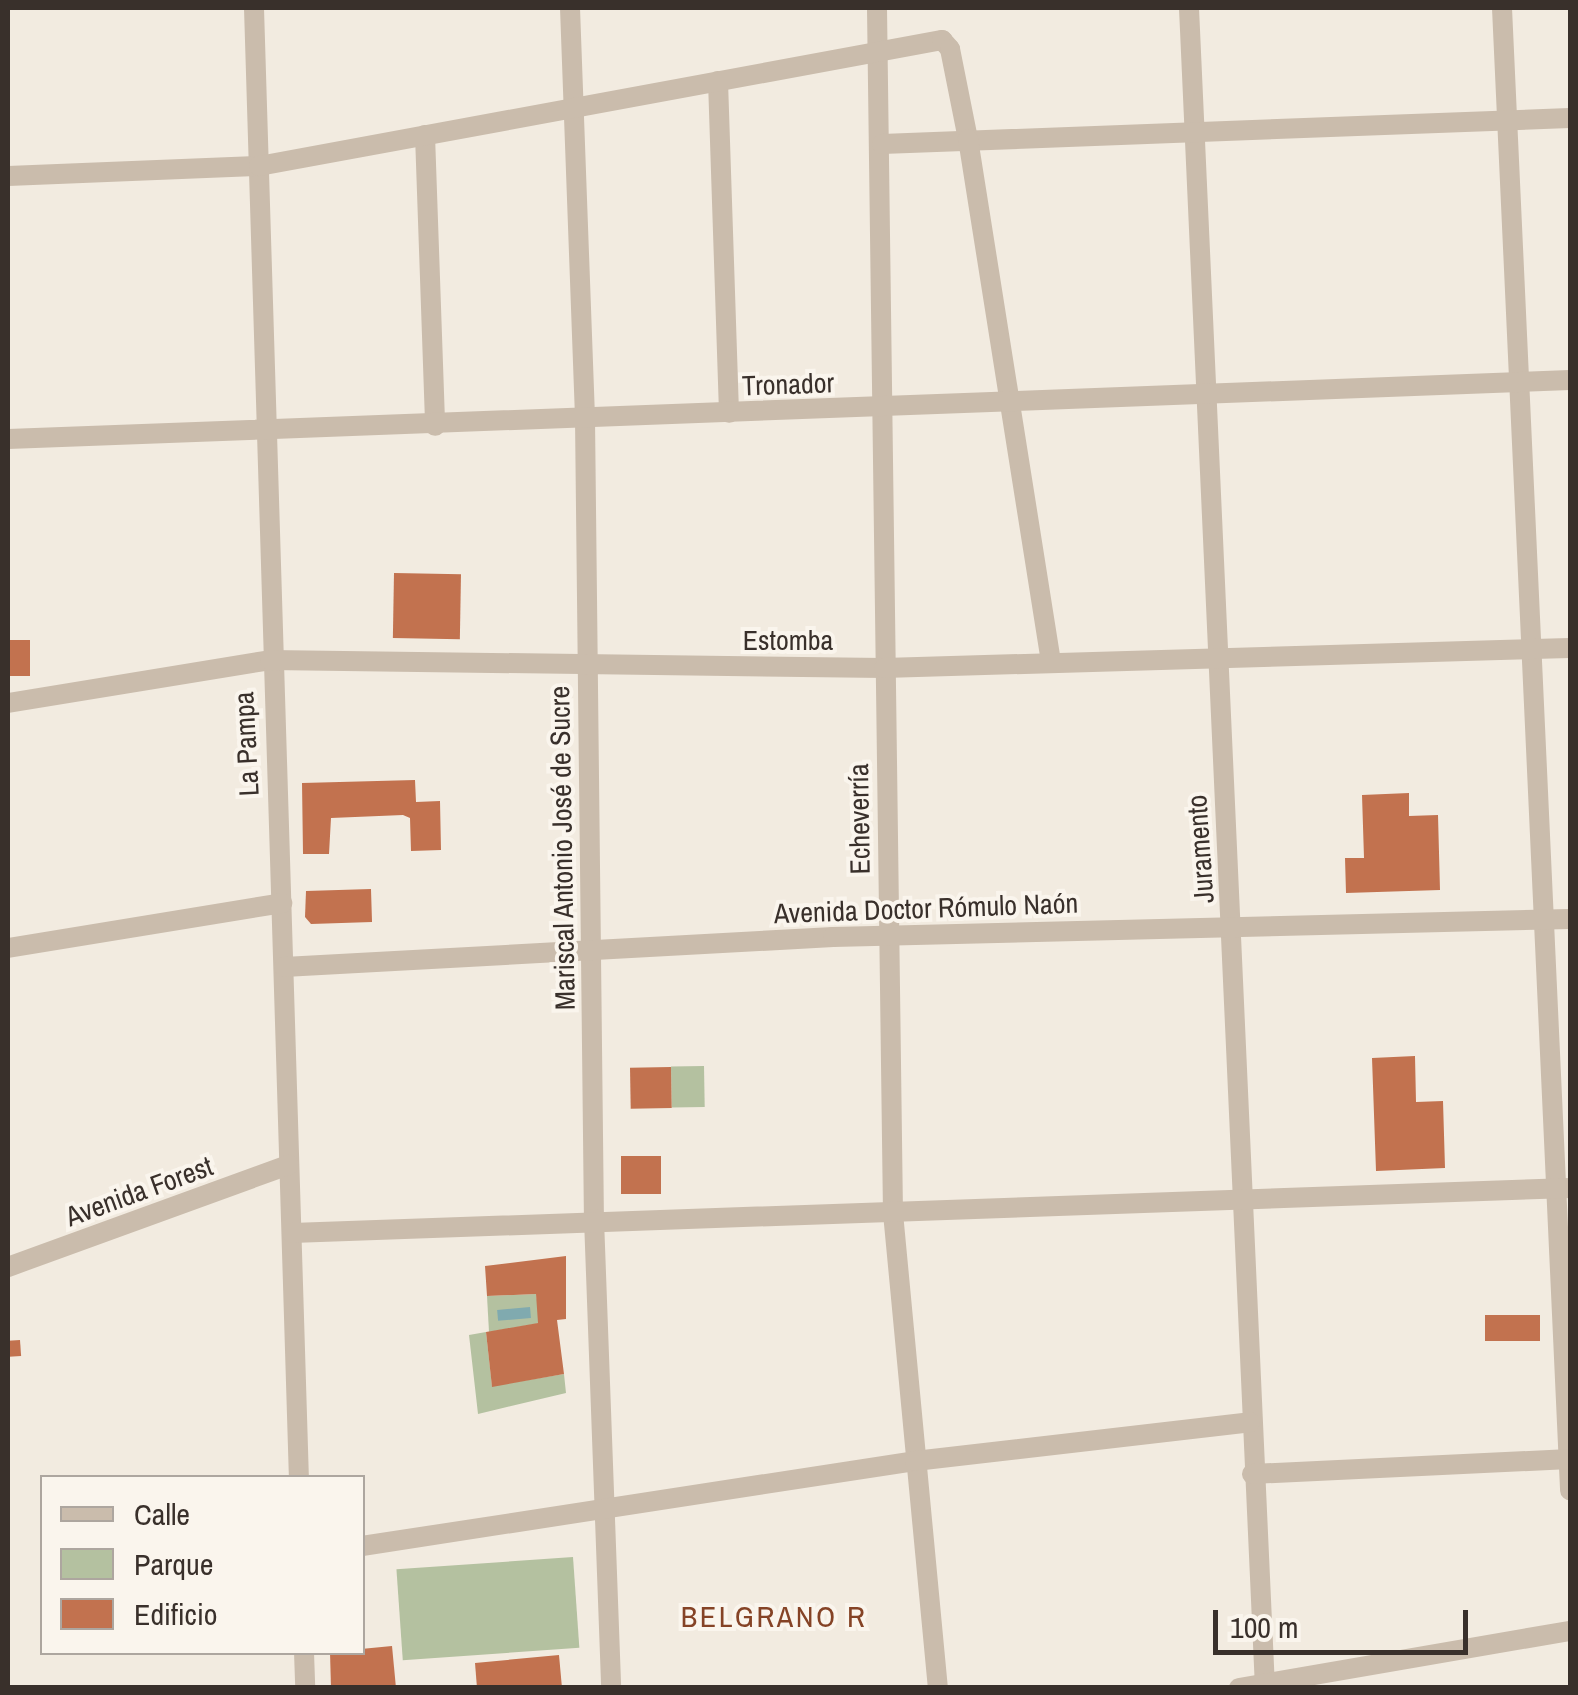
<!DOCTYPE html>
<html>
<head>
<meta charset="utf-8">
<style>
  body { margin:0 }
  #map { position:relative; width:1578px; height:1695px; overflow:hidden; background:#f2ebe0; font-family:"Archivo Narrow",sans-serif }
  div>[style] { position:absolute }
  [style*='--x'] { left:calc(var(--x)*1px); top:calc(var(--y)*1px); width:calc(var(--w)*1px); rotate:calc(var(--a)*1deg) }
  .green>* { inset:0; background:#b4c1a0; transform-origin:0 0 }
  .water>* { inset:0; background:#80aaaf; transform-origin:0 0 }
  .building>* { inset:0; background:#c2724f; transform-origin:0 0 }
  .minor>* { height:20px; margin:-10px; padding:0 10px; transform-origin:10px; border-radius:10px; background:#cabcac }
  span { translate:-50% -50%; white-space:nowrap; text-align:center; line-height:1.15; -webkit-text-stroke:8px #faf5ed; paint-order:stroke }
  .street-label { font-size:28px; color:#39302b }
  .neighbourhood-label { font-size:30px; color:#854326; letter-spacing:2.5px }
  .frame { position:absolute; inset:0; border:10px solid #39302b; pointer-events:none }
  .legend { position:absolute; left:40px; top:1475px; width:325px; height:180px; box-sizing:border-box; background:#faf5ed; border:2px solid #ada69f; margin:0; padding:12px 18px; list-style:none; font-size:30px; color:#39302b }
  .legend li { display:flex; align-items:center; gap:20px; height:50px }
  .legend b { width:50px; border:2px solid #ada69f }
  .scale { position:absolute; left:1213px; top:1610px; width:255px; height:45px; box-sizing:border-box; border:5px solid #39302b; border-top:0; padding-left:12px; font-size:30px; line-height:35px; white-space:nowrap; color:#39302b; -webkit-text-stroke:8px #faf5ed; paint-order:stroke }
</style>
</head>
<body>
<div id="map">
  <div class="green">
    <div style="left:704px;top:1066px;width:41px;height:33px;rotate:89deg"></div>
    <div style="clip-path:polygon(536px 1294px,541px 1323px,489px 1332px,487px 1296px)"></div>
    <div style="clip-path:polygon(486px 1332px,492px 1386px,564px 1374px,566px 1393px,478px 1414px,469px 1335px)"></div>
    <div style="left:573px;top:1557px;width:91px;height:177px;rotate:86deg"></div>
  </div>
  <div class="water">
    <div style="left:530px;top:1307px;width:11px;height:33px;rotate:85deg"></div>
  </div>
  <div class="building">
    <div style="left:394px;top:573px;width:67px;height:65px;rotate:1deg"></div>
    <div style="left:8px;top:640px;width:22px;height:36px"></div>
    <div style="clip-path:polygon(415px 780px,416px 802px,440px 801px,441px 850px,411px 851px,410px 818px,403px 815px,331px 818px,329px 854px,303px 854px,302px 783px)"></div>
    <div style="clip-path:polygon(1409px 793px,1409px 816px,1438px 815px,1440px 890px,1346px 893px,1345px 858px,1364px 858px,1362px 795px)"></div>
    <div style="clip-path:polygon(371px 889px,372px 922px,311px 924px,305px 917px,306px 891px)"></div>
    <div style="clip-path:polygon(1415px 1056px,1416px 1102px,1443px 1101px,1445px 1168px,1376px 1171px,1372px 1058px)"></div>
    <div style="left:671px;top:1067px;width:41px;height:41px;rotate:89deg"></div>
    <div style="left:661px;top:1156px;width:38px;height:40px;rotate:90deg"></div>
    <div style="clip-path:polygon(566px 1256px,566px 1319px,557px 1320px,564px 1374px,492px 1387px,486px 1332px,538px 1323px,536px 1294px,487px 1296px,485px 1266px)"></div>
    <div style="left:1540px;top:1315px;width:26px;height:55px;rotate:90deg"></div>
    <div style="left:20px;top:1340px;width:16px;height:12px;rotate:86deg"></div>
    <div style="clip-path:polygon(392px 1646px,396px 1688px,331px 1688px,330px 1652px)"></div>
    <div style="clip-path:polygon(559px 1655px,562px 1688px,477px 1688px,475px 1663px)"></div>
  </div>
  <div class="minor">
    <div style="--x:254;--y:8;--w:1471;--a:88.25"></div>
    <div style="--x:570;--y:8;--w:411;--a:87.9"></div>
    <div style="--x:585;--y:419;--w:800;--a:89.36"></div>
    <div style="--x:594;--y:1219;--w:469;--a:87.9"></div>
    <div style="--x:877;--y:8;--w:1205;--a:89.24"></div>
    <div style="--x:893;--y:1213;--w:477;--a:84.6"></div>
    <div style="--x:1189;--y:8;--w:1682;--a:87.41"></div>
    <div style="--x:1502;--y:8;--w:1484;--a:87.37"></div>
    <div style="--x:718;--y:81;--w:332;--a:88.1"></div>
    <div style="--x:425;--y:135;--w:291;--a:88"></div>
    <div style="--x:882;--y:144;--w:688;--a:-2.16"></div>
    <div style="--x:8;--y:176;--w:251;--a:-2.3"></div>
    <div style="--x:259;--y:166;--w:695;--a:-10.45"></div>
    <div style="--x:942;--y:40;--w:12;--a:48"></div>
    <div style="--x:950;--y:49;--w:92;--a:78.7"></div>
    <div style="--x:968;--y:139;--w:530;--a:80.98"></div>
    <div style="--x:8;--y:439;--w:1563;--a:-2.16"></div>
    <div style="--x:8;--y:703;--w:266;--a:-9.3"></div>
    <div style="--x:270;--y:660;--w:614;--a:0.75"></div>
    <div style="--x:884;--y:668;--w:686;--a:-1.67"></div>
    <div style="--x:8;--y:948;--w:278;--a:-9.3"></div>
    <div style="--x:284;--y:967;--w:550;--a:-3.13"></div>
    <div style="--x:833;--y:937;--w:737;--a:-1.4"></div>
    <div style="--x:292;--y:1233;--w:1279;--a:-2.02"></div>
    <div style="--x:8;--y:1267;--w:299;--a:-20"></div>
    <div style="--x:1252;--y:1474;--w:318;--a:-2.7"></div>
    <div style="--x:362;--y:1546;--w:559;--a:-8.74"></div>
    <div style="--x:915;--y:1461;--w:337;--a:-6.6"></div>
    <div style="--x:304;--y:1652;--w:36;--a:88"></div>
    <div style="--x:1239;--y:1688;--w:336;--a:-9.8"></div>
  </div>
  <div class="street-label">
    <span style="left:788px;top:384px;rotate:-2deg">Tronador</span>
    <span style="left:788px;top:640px">Estomba</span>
    <span style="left:246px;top:744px;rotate:-93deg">La Pampa</span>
    <span style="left:859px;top:819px;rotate:-91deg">Echeverría</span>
    <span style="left:562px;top:848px;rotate:-91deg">Mariscal Antonio José de Sucre</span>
    <span style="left:1200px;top:849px;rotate:-94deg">Juramento</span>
    <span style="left:926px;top:908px;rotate:-2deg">Avenida Doctor Rómulo Naón</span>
    <span style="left:139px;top:1191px;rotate:-20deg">Avenida Forest</span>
  </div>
  <div class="neighbourhood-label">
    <span style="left:774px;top:1616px">BELGRANO R</span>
  </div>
  <div class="frame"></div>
  <ul class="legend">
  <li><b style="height:12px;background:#cabcac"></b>Calle</li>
  <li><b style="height:28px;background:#b4c1a0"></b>Parque</li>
  <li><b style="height:28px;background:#c2724f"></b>Edificio</li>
  </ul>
  <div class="scale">100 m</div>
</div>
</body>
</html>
